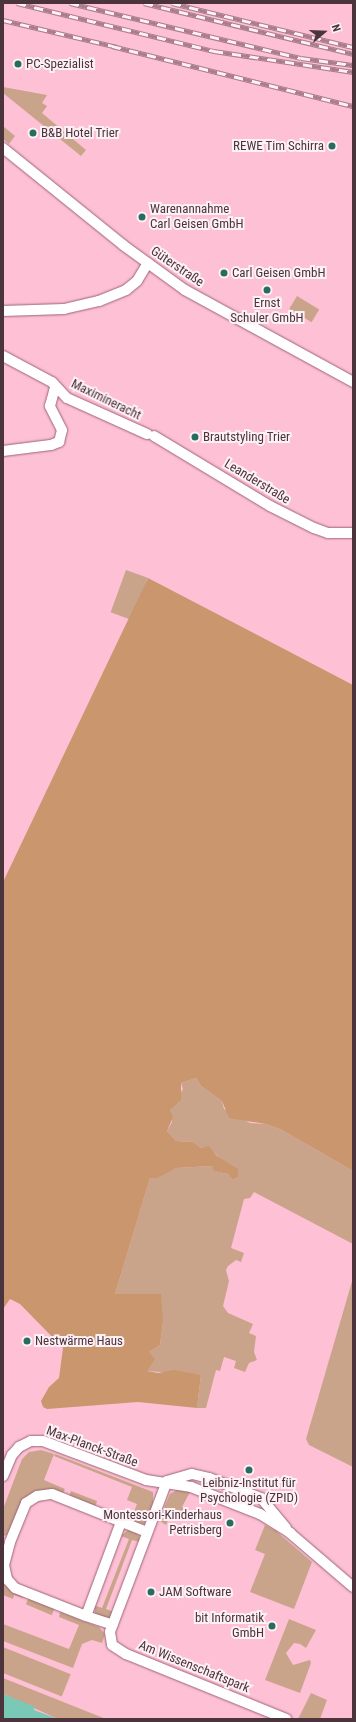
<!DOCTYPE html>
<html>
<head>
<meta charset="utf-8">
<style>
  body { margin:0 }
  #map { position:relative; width:356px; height:1722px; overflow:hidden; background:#fec0d4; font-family:"Roboto Condensed",sans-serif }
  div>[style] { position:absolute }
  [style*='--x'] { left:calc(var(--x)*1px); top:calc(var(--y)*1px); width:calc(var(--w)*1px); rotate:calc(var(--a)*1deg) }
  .green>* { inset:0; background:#c9a48a; transform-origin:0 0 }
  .forest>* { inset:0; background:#ca966e }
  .water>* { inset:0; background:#7ac9b7 }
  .roads { filter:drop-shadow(0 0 1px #9c6477) drop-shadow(0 0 1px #9c6477) }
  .minor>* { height:10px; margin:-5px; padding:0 5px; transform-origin:5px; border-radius:5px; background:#fff }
  .rail>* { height:4.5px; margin-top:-2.25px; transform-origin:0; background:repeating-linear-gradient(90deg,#fef1f5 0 9px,#a97d8b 0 18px); box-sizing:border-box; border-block:1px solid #a97d8b }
  .dots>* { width:11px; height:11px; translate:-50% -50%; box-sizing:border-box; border:2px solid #fef1f5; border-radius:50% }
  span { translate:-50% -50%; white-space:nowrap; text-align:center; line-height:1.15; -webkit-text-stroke:4px #fef1f5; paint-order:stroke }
  .poi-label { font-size:13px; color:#4c343c }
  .left { translate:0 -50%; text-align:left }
  .right { translate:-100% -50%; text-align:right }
  .street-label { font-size:13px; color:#4c343c }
  .frame { position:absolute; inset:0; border:4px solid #4c343c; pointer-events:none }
  .north { position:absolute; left:304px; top:12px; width:40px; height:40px; -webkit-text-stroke:3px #fef1f5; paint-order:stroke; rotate:71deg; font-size:11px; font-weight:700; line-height:16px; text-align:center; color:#4c343c }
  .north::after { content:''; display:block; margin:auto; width:14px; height:18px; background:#4c343c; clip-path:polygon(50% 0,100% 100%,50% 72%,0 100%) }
</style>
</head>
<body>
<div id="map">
  <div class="green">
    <div style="clip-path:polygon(3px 87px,47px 95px,42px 103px,47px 106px,42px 113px,86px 150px,81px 156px,3px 93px)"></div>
    <div style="clip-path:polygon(3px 126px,15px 136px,9px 144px,3px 139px)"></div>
    <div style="left:297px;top:296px;width:26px;height:15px;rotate:31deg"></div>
    <div style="left:126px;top:570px;width:23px;height:45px;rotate:20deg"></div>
    <div style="clip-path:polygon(196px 1078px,201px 1086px,222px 1101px,224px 1109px,250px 1123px,266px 1124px,282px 1130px,353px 1171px,353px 1244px,254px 1192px,250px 1198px,244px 1199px,231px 1248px,244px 1253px,241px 1262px,236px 1260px,228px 1266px,226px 1270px,229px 1281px,223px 1306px,228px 1313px,253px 1324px,249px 1333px,256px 1336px,254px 1352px,257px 1360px,249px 1363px,245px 1372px,234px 1368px,236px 1361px,224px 1357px,220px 1371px,216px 1370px,206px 1408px,197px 1408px,201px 1375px,147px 1371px,149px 1352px,160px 1345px,163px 1322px,115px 1294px,150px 1178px,176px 1168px,212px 1166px,215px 1171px,228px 1174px,233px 1180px,238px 1177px,209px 1147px,201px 1148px,193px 1142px,176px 1141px,167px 1131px,172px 1122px,170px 1110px,183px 1089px,181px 1083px)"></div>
    <div style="clip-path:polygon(353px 1278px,353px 1467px,309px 1445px,306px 1439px)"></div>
    <div style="clip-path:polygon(41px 1450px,54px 1454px,44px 1480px,65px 1489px,62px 1495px,37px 1492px,11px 1534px,3px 1536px,3px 1509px,22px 1459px,29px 1452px)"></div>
    <div style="clip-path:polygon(55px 1454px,153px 1492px,153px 1507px,145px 1524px,130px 1522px,137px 1504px,127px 1500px,132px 1487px,54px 1456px)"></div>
    <div style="clip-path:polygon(177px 1490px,190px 1492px,182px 1507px,185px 1508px,183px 1515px,176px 1513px,174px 1519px,169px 1518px,166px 1525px,161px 1522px,160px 1517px,170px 1494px)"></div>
    <div style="left:71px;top:1491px;width:28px;height:8px;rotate:21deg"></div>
    <div style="clip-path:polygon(265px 1525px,276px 1531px,312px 1562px,294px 1609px,250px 1592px,265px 1554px,255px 1550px)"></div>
    <div style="clip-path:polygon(129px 1529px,138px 1533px,140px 1542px,132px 1540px,106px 1609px,114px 1612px,108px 1619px,96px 1617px,94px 1605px,102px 1608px,129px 1539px,121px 1536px)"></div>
    <div style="clip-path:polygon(5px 1580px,23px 1596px,23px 1598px,14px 1595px,13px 1599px,3px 1595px)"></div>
    <div style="left:29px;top:1597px;width:28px;height:8px;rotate:23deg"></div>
    <div style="clip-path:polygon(60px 1612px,99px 1627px,105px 1634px,102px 1643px,92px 1640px,82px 1644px,73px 1668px,3px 1641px,3px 1624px,69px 1649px,79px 1625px,59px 1617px)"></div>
    <div style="clip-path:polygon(289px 1619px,316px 1630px,306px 1648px,300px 1644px,294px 1643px,286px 1653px,293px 1665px,310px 1660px,311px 1663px,300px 1693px,265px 1680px)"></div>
    <div style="left:3px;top:1647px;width:73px;height:24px;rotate:22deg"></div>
    <div style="clip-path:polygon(3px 1678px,106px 1719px,58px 1719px,3px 1694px)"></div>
    <div style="clip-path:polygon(311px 1693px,327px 1700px,320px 1719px,298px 1719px)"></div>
  </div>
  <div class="forest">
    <div style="clip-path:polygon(148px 578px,353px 685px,353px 1171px,282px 1130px,266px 1124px,229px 1118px,222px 1101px,201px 1086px,196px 1078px,181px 1083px,181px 1100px,170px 1110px,173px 1117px,167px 1131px,176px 1141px,193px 1142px,201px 1148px,209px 1146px,217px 1156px,238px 1169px,238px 1177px,233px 1180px,228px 1174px,214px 1171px,212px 1166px,176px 1168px,157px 1178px,150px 1178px,115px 1294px,161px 1294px,163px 1322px,160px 1345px,149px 1352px,155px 1359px,147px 1371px,158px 1373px,174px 1370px,201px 1375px,197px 1408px,138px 1402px,47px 1409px,43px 1407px,41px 1401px,49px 1387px,59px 1378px,63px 1348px,20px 1304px,10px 1299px,3px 1309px,3px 882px)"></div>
  </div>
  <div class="water">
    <div style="clip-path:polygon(3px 1694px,35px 1707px,34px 1710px,58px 1719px,3px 1719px)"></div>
  </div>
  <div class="roads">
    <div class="minor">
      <div style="--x:3;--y:148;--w:154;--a:38.9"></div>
      <div style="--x:123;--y:245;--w:77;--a:36"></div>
      <div style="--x:185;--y:290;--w:192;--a:28.7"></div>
      <div style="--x:3;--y:311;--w:61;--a:-1.9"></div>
      <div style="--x:64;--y:309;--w:36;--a:-13"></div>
      <div style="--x:99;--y:301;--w:29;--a:-22"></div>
      <div style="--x:126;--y:290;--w:14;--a:-39"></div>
      <div style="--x:137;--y:281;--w:21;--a:-59"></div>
      <div style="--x:3;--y:356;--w:55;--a:28"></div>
      <div style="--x:52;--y:382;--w:22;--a:47"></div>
      <div style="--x:67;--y:398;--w:88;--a:24.2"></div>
      <div style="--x:154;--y:436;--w:135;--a:31.1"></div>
      <div style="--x:270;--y:506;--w:49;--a:26.6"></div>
      <div style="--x:314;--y:528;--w:15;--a:20"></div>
      <div style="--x:328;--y:533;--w:25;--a:0"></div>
      <div style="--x:3;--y:451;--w:48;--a:-7.1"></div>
      <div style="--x:51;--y:445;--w:9;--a:-21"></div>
      <div style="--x:59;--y:442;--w:12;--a:-76"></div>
      <div style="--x:62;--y:430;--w:27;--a:-117"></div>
      <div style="--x:50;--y:406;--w:20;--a:-75"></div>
      <div style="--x:3;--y:1476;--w:23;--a:-67"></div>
      <div style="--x:12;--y:1455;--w:11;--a:-49"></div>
      <div style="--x:19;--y:1447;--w:13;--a:-27"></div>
      <div style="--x:31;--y:1441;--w:12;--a:0"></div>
      <div style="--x:43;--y:1441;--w:110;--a:20.7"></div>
      <div style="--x:146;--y:1480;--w:46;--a:8.8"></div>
      <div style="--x:191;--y:1487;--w:74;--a:21.4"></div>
      <div style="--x:260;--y:1514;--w:36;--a:32"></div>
      <div style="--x:290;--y:1533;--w:83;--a:40.6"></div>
      <div style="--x:167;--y:1481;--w:161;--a:110.7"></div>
      <div style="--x:110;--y:1632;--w:13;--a:81"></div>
      <div style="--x:112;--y:1645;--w:17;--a:33"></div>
      <div style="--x:126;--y:1654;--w:173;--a:22.1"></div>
      <div style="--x:167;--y:1481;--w:26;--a:-16"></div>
      <div style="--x:192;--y:1474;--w:17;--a:13"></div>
      <div style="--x:209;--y:1478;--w:56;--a:21"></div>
      <div style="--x:261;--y:1498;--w:39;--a:50"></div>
      <div style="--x:121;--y:1522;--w:100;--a:110.4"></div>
      <div style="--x:86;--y:1616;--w:76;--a:-158.5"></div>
      <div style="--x:15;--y:1588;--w:12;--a:-132"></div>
      <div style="--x:7;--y:1579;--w:14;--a:-102"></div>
      <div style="--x:4;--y:1565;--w:24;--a:-75"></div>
      <div style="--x:10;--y:1542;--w:42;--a:-67.7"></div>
      <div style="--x:26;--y:1503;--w:13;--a:-32"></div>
      <div style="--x:37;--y:1496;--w:15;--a:-8"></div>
      <div style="--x:52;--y:1494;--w:102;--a:21.8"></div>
      <div style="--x:86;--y:1616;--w:28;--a:18"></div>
    </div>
  </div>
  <div class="rail">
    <div style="--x:17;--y:3;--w:203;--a:13.7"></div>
    <div style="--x:214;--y:51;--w:141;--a:8.6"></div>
    <div style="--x:70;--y:3;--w:237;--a:13.4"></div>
    <div style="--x:301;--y:58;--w:52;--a:7.7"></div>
    <div style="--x:144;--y:3;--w:215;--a:13.7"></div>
    <div style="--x:172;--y:3;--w:186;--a:13.7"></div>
    <div style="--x:3;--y:20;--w:117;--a:13.3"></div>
    <div style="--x:112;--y:46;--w:248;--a:14"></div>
  </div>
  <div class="dots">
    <div style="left:18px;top:64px;background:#286c5f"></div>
    <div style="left:33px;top:133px;background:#286c5f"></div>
    <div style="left:332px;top:146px;background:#286c5f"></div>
    <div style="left:142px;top:217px;background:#286c5f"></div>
    <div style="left:224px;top:273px;background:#286c5f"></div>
    <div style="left:267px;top:290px;background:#286c5f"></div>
    <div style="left:195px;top:437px;background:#286c5f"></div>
    <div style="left:27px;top:1341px;background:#286c5f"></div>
    <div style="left:249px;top:1470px;background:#286c5f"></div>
    <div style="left:230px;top:1523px;background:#286c5f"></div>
    <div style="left:151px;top:1592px;background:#286c5f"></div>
    <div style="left:272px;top:1626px;background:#286c5f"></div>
  </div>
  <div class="poi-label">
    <span class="left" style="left:26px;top:64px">PC-Spezialist</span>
    <span class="left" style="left:41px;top:133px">B&amp;B Hotel Trier</span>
    <span class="right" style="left:324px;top:146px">REWE Tim Schirra</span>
    <span class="left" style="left:150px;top:217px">Warenannahme<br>Carl Geisen GmbH</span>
    <span class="left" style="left:232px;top:273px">Carl Geisen GmbH</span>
    <span style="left:267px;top:311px">Ernst<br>Schuler GmbH</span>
    <span class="left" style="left:203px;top:437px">Brautstyling Trier</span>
    <span class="left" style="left:35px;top:1341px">Nestwärme Haus</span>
    <span style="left:249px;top:1491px">Leibniz-Institut für<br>Psychologie (ZPID)</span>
    <span class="right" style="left:222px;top:1523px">Montessori-Kinderhaus<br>Petrisberg</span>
    <span class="left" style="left:159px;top:1592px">JAM Software</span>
    <span class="right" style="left:264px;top:1626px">bit Informatik<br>GmbH</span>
  </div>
  <div class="street-label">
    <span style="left:177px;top:267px;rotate:34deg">Güterstraße</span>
    <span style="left:106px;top:400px;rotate:26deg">Maximineracht</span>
    <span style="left:257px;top:482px;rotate:31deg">Leanderstraße</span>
    <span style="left:92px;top:1447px;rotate:20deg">Max-Planck-Straße</span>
    <span style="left:194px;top:1667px;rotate:22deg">Am Wissenschaftspark</span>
  </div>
  <div class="frame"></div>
  <div class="north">N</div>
</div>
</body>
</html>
